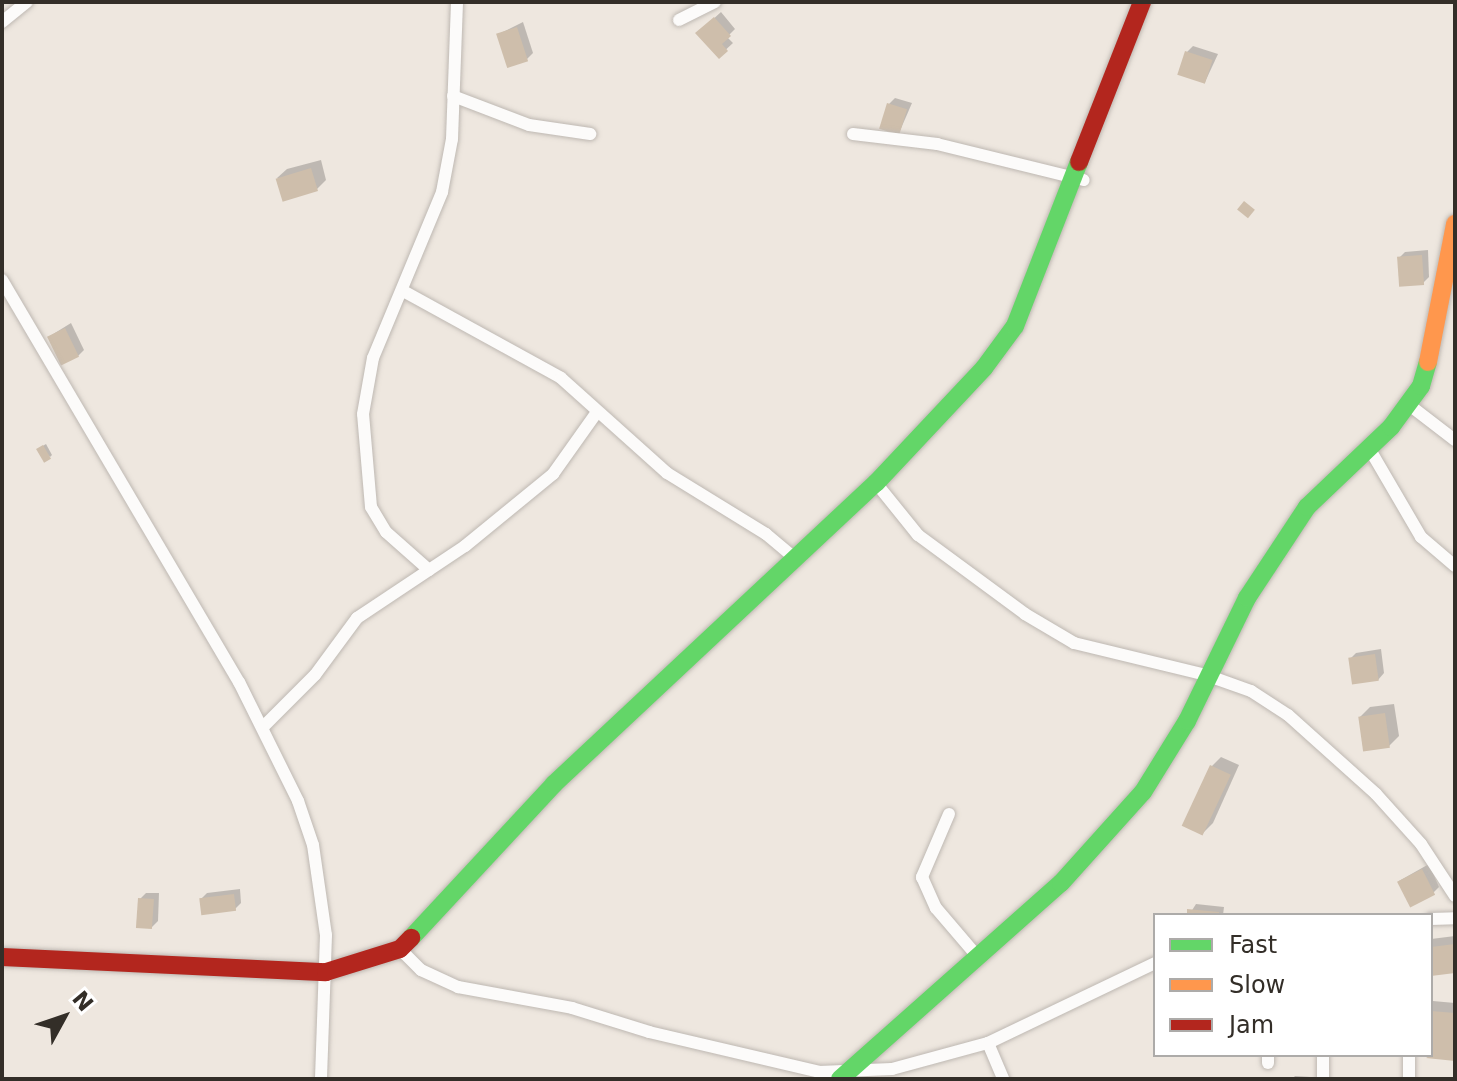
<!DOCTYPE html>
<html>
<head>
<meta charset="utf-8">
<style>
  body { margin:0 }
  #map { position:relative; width:1457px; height:1081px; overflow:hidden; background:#eee7df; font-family:"DejaVu Sans",sans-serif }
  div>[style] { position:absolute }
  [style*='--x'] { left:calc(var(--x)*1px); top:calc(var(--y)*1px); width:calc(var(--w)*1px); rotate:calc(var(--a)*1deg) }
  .shadow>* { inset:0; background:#0003 }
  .building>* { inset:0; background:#cebeab; transform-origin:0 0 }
  .roads { filter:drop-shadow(0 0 2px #beb8b2) drop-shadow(0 0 2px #beb8b2) }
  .street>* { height:12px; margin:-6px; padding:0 6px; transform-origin:6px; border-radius:6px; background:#fcfbfa }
  .fast>* { height:18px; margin:-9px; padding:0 9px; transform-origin:9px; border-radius:9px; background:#63d668 }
  .slow>* { height:18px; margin:-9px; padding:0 9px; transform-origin:9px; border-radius:9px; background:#ff974d }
  .jam>* { height:18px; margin:-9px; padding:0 9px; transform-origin:9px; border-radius:9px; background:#b3261e }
  span { translate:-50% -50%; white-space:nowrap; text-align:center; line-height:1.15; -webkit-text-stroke:6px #fff; paint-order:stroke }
  .frame { position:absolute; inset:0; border:4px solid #332e28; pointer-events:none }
  .legend { position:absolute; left:1153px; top:913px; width:280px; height:144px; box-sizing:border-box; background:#fff; border:2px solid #adaba9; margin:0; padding:10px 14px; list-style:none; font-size:24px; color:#332e28 }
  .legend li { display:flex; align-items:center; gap:16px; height:40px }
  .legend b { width:40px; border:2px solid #adaba9 }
  .north { position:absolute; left:24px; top:977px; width:80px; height:80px; -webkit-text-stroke:6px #fff; paint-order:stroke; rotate:50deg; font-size:22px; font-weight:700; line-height:32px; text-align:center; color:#332e28 }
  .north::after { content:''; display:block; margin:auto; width:28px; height:36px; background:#332e28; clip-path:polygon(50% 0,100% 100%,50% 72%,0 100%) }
</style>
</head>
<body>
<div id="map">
  <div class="shadow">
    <div style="clip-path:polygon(721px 12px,735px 29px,727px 37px,733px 43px,719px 56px,698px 33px)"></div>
    <div style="clip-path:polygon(523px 22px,533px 53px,527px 59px,499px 34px)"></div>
    <div style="clip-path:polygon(1193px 46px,1218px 54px,1205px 82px,1187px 52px)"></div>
    <div style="clip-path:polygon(895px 98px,912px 103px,899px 133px,889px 104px)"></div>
    <div style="clip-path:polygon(321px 160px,326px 180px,317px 189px,277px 178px,287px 169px)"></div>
    <div style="clip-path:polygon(1428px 250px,1429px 277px,1423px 283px,1399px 258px,1405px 252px)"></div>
    <div style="clip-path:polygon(71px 323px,84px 350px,78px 356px,50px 336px)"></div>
    <div style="clip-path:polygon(46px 444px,52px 455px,50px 457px,41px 447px)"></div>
    <div style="clip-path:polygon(1381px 649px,1384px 673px,1378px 680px,1350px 659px,1356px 653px)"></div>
    <div style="clip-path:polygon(1394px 704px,1399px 736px,1389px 746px,1360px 717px,1370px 707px)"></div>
    <div style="clip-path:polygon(1221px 757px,1239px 765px,1213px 823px,1203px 833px,1212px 766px)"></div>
    <div style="clip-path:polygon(1429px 864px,1439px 887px,1433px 893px,1399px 881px)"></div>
    <div style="clip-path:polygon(240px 889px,241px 903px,235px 909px,201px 899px,207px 893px)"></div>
    <div style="clip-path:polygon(146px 893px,159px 893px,158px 921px,152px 927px,140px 899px)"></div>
    <div style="clip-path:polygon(1196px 904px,1224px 907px,1223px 915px,1189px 915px)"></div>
    <div style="clip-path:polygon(1455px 936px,1455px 971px,1431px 974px,1431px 939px)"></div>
    <div style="clip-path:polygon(1433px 1001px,1455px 1003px,1455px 1059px,1428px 1056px)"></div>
    <div style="clip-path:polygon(1295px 1076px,1311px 1077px,1311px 1079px,1292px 1079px)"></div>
  </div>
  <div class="building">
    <div style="clip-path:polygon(714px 17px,731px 36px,722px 44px,728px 51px,719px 59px,695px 33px)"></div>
    <div style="left:517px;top:27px;width:36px;height:22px;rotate:72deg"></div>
    <div style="left:1185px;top:51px;width:29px;height:25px;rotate:18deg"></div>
    <div style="left:887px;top:103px;width:21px;height:27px;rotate:17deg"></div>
    <div style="left:311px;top:168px;width:24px;height:37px;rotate:73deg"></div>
    <div style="left:1244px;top:201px;width:14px;height:11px;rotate:39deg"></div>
    <div style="left:1422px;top:255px;width:30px;height:25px;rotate:86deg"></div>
    <div style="left:65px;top:328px;width:32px;height:20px;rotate:64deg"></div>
    <div style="left:43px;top:445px;width:16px;height:8px;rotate:60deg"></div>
    <div style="left:1375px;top:654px;width:27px;height:27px;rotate:82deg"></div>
    <div style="left:1385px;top:713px;width:35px;height:27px;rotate:82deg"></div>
    <div style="left:1210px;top:765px;width:23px;height:67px;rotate:25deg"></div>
    <div style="left:1422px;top:869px;width:29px;height:28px;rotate:63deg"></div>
    <div style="left:234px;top:894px;width:17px;height:35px;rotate:83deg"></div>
    <div style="left:138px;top:898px;width:16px;height:30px;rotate:4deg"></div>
    <div style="clip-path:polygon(1187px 909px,1219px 912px,1219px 915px,1187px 915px)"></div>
    <div style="clip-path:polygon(1455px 944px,1455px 973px,1431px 976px,1431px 947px)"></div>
    <div style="clip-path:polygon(1431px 1011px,1455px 1013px,1455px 1061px,1426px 1058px,1431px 1055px)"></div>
  </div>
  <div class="roads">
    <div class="street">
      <div style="--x:679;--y:20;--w:40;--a:-26.6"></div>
      <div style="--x:2;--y:22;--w:32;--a:-39"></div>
      <div style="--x:453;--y:96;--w:81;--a:20.9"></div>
      <div style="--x:529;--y:125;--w:62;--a:8.4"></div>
      <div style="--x:853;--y:134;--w:85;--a:6.8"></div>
      <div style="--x:937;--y:144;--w:151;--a:13.8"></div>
      <div style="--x:2;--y:280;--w:467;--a:59.5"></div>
      <div style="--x:239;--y:682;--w:133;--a:63.6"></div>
      <div style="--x:298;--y:801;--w:46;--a:71.2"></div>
      <div style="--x:313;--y:845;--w:91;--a:81.8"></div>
      <div style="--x:326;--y:935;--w:144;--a:92"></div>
      <div style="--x:403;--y:291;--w:180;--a:28.8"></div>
      <div style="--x:561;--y:378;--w:142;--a:41.9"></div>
      <div style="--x:667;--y:473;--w:116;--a:31.6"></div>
      <div style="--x:766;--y:534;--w:35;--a:40"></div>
      <div style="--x:1408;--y:404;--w:59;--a:37.5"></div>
      <div style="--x:1369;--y:448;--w:103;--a:59.7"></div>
      <div style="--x:1421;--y:537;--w:45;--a:40.5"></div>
      <div style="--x:876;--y:483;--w:67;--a:51.1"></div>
      <div style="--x:918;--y:535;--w:133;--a:36.4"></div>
      <div style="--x:1025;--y:614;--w:57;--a:30.6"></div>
      <div style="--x:1074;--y:643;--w:136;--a:13.6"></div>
      <div style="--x:1206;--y:675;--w:48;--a:19.6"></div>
      <div style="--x:1251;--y:691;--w:44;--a:33"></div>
      <div style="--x:1288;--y:715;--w:118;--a:41.9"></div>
      <div style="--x:1376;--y:794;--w:67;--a:48"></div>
      <div style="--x:1421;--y:844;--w:62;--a:56.8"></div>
      <div style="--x:429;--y:570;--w:57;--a:-138.5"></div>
      <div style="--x:386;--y:532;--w:29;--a:-121"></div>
      <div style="--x:371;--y:507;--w:93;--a:-94.9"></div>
      <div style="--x:363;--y:414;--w:57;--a:-79.9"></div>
      <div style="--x:373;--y:358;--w:180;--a:-67.4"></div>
      <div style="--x:442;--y:192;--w:54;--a:-79.3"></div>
      <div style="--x:452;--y:139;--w:137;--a:-87.9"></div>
      <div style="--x:264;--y:726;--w:72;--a:-45"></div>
      <div style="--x:315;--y:675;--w:71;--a:-53.6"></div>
      <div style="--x:357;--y:618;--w:130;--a:-33.7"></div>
      <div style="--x:465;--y:546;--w:114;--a:-39.3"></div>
      <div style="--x:553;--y:474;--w:76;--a:-54.6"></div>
      <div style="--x:949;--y:814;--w:69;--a:113.2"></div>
      <div style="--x:922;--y:877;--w:34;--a:66"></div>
      <div style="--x:936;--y:908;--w:63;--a:49.5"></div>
      <div style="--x:1431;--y:919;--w:24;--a:-2"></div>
      <div style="--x:400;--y:949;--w:30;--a:45"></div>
      <div style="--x:421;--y:970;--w:41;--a:24.7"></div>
      <div style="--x:458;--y:987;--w:116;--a:10.4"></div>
      <div style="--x:572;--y:1008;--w:81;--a:17.3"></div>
      <div style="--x:649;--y:1032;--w:175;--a:13.2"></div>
      <div style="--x:819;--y:1072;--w:73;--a:-2.4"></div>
      <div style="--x:892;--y:1069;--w:99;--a:-15.2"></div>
      <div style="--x:988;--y:1043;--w:185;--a:-25.6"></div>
      <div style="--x:988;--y:1043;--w:39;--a:67"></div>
      <div style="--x:1268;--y:1063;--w:8;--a:-90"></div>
      <div style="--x:1323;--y:1079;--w:24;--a:-90"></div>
      <div style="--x:1409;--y:1079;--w:24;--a:-90"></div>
    </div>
    <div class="fast">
      <div style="--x:411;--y:938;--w:210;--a:-47.1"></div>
      <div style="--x:554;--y:784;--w:441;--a:-43.1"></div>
      <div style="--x:876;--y:483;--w:158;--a:-46.8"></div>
      <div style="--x:984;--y:368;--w:52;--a:-53.6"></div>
      <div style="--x:1015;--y:326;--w:176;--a:-68.7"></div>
      <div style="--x:840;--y:1079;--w:295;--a:-41.6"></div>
      <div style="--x:1061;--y:883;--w:122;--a:-48"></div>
      <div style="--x:1143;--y:792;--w:84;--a:-58.2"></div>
      <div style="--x:1187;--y:721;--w:137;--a:-64"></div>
      <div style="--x:1247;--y:598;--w:109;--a:-56.6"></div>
      <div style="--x:1307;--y:507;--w:116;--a:-43.6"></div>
      <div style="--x:1391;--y:427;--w:51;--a:-53.8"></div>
      <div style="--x:1421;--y:386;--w:25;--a:-74"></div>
    </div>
    <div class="slow">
      <div style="--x:1428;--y:362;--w:141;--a:-78.9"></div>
    </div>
    <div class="jam">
      <div style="--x:1079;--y:162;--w:172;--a:-68.5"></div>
      <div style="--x:2;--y:957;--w:324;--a:2.7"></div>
      <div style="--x:326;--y:972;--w:77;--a:-17.3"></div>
      <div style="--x:400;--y:949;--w:16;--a:-45"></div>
    </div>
  </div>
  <div class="frame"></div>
  <ul class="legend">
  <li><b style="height:10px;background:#63d668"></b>Fast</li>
  <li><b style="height:10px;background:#ff974d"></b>Slow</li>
  <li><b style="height:10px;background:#b3261e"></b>Jam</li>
  </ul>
  <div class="north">N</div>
</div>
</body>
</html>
